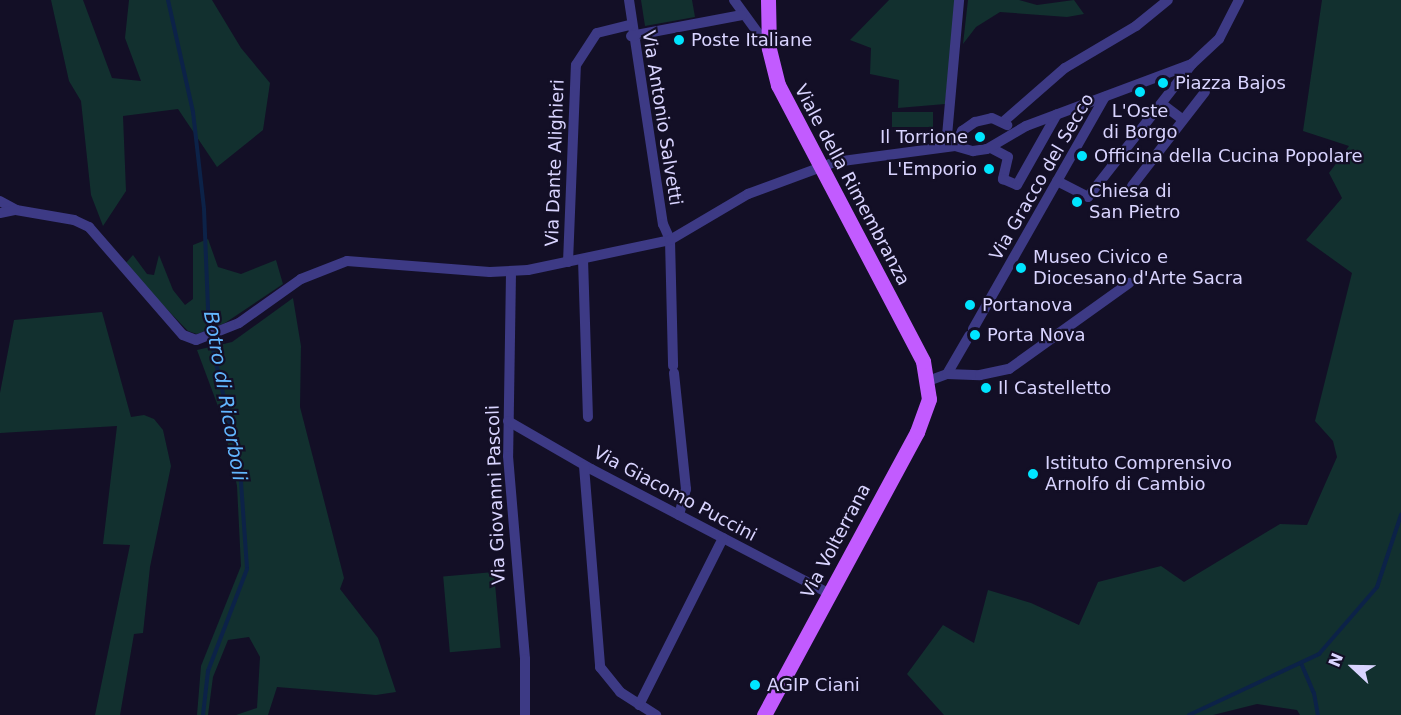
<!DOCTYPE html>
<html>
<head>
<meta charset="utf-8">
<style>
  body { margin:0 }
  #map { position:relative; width:1401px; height:715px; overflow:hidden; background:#130f26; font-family:"DejaVu Sans",sans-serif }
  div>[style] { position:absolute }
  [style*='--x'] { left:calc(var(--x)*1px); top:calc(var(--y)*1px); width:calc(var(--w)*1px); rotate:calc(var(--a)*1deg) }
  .green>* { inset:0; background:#12302f; transform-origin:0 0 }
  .stream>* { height:4px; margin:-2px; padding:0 2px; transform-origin:2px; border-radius:2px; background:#0c2248 }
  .street>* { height:10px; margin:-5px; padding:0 5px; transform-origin:5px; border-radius:5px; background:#3d3a85 }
  .primary>* { height:15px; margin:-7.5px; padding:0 7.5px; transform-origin:7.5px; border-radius:7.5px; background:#c25bff }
  .dots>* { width:16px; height:16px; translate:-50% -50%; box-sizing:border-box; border:3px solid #130f26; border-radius:50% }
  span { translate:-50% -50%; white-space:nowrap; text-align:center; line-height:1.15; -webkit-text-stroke:4.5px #130f26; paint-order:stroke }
  .poi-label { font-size:18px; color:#d9d4ff }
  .left { translate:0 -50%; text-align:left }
  .right { translate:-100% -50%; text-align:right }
  .street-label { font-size:18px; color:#d9d4ff }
  .water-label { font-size:20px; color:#62b6ff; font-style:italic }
  .north { position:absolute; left:1323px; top:637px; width:60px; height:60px; -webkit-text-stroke:4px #130f26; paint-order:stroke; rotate:292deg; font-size:16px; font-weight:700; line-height:24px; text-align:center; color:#d9d4ff }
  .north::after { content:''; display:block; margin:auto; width:21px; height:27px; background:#d9d4ff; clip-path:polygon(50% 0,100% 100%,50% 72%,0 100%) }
</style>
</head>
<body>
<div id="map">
  <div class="green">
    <div style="clip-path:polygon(51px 0,83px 0,112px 78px,141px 81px,125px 38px,129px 0,212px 0,241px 48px,270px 83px,263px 130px,217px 167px,178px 109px,123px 116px,126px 191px,103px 226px,91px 195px,81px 101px,69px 81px)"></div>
    <div style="clip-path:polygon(641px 0,692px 0,695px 17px,645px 26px)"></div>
    <div style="clip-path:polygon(889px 0,956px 0,945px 104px,898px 108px,899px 80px,870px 74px,871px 48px,850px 40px)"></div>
    <div style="clip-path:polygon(968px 0,1019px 0,1037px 5px,1074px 0,1084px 14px,1067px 17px,1000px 12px,976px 27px,963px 44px)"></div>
    <div style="clip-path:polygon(1322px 0,1401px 0,1401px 715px,1300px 715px,1297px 710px,1257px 704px,1213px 715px,944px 715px,907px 674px,943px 625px,974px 643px,988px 590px,1031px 603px,1079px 625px,1098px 582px,1161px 566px,1184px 582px,1280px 524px,1307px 525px,1337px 457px,1333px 441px,1315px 421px,1352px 273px,1306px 240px,1342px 198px,1329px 173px,1349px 146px,1303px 131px)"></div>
    <div style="left:933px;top:112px;width:15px;height:41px;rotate:90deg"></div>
    <div style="clip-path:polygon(208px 239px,218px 267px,241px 274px,276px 260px,283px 284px,225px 323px,197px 334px,188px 331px,124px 265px,133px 255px,147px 274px,154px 275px,159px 255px,173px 290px,185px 305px,193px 299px,193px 245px)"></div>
    <div style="clip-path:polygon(293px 298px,301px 346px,300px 407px,344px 578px,340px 589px,378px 638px,396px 692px,376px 695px,277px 687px,268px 715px,236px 715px,257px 708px,260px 657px,249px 637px,228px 640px,213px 677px,208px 715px,197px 715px,201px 666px,241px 566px,237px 486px,222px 417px,197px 350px,232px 342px)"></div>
    <div style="clip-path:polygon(102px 312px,131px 417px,144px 415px,154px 419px,163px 430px,171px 466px,150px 567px,143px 633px,134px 634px,120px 715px,95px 715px,130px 545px,103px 544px,117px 426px,0 433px,0 393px,14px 320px)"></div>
    <div style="left:494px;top:572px;width:76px;height:51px;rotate:85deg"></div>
  </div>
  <div class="stream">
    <div style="--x:168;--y:0;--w:115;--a:77.4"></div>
    <div style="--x:193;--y:112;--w:98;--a:83.5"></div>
    <div style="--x:204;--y:209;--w:123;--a:87.7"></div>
    <div style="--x:209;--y:332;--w:139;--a:77.2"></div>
    <div style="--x:240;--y:468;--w:101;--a:86"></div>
    <div style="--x:247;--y:569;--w:109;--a:110.9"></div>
    <div style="--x:208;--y:671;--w:44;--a:96.5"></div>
    <div style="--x:1301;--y:663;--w:33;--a:67"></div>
    <div style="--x:1314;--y:693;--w:22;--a:80"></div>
    <div style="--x:1189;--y:715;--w:144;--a:-25.1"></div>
    <div style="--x:1319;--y:654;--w:89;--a:-49.1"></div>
    <div style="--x:1377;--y:587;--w:76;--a:-71.6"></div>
  </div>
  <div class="street">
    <div style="--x:629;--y:0;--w:227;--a:81.4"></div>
    <div style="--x:663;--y:224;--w:17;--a:66"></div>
    <div style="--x:670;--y:240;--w:126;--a:88.6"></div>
    <div style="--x:734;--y:0;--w:59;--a:53.9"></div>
    <div style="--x:631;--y:36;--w:113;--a:-10.7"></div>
    <div style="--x:1162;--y:104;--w:25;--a:37"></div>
    <div style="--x:1003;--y:122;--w:82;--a:-41.1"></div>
    <div style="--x:1065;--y:68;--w:82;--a:-30.6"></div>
    <div style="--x:1136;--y:26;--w:41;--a:-39.1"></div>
    <div style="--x:955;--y:146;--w:17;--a:-65"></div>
    <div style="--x:962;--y:131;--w:16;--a:-35"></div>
    <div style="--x:975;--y:122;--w:17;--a:-13"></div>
    <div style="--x:992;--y:118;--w:17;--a:25"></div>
    <div style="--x:946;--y:147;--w:148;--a:-84.9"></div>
    <div style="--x:991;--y:148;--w:19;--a:28"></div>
    <div style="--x:1008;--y:157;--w:23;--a:103"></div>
    <div style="--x:1003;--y:179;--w:15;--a:23"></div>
    <div style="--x:1017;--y:185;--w:81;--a:-60.6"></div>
    <div style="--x:1057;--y:181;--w:35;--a:27"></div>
    <div style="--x:1088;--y:197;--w:169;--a:-52"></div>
    <div style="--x:1132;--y:186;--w:119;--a:-52.2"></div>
    <div style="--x:0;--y:201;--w:18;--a:29"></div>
    <div style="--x:16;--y:210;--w:59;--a:9.8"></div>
    <div style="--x:74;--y:220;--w:17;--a:25"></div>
    <div style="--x:89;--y:227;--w:143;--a:49"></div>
    <div style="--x:183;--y:335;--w:14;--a:21"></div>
    <div style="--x:196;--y:340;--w:46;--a:-21.6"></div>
    <div style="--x:239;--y:323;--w:76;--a:-35.4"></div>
    <div style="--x:301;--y:279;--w:49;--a:-21.4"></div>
    <div style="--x:347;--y:261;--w:143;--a:4.4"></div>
    <div style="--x:490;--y:272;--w:38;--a:-3"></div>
    <div style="--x:528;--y:270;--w:145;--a:-11.9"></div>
    <div style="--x:670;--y:240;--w:91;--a:-30.5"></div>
    <div style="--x:748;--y:194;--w:93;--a:-20.2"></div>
    <div style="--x:835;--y:162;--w:121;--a:-7.6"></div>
    <div style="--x:955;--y:146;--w:19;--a:16"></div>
    <div style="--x:973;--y:151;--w:14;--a:-8"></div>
    <div style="--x:987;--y:149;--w:45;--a:-30.5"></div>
    <div style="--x:1026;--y:126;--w:177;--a:-20.5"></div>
    <div style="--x:1192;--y:64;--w:37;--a:-43"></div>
    <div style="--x:1219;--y:39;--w:44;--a:-62.9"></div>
    <div style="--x:0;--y:213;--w:16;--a:-11"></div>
    <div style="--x:583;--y:259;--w:158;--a:88.2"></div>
    <div style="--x:568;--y:262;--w:197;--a:-87.7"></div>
    <div style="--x:576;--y:65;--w:38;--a:-57"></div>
    <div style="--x:597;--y:33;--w:34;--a:-14"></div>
    <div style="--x:511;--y:273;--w:183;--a:90.9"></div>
    <div style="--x:508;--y:456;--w:204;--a:85.2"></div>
    <div style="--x:525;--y:659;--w:56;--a:90"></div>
    <div style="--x:973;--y:329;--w:267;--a:-60.4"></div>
    <div style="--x:674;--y:373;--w:117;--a:84.1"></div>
    <div style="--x:686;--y:489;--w:27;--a:105"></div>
    <div style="--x:947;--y:374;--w:44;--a:-59.9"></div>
    <div style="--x:928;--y:381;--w:20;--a:-20"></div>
    <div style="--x:947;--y:374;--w:33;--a:2"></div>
    <div style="--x:980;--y:375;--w:30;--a:-12"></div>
    <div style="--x:1009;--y:369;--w:148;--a:-35.6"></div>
    <div style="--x:508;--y:421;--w:96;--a:30"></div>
    <div style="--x:591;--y:469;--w:270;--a:27.6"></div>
    <div style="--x:584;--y:466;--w:202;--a:85.4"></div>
    <div style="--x:600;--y:667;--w:32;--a:51"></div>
    <div style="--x:620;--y:692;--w:43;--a:32.6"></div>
    <div style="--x:639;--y:705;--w:187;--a:-63.3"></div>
  </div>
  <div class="primary">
    <div style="--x:764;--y:715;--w:322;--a:-61.6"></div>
    <div style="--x:917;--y:432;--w:35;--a:-70"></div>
    <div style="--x:929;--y:399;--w:38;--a:-99"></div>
    <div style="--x:923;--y:361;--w:312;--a:-117.7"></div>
    <div style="--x:778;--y:85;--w:38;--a:-104"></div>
    <div style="--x:769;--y:48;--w:48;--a:-91.2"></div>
  </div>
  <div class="dots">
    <div style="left:679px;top:40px;background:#00e5ff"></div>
    <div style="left:1163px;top:83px;background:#00e5ff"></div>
    <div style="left:1140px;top:92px;background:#00e5ff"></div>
    <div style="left:980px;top:137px;background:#00e5ff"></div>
    <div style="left:1082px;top:156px;background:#00e5ff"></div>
    <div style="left:989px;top:169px;background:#00e5ff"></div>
    <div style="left:1077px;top:202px;background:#00e5ff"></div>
    <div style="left:1021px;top:268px;background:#00e5ff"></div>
    <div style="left:970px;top:305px;background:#00e5ff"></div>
    <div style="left:975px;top:335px;background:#00e5ff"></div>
    <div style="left:986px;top:388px;background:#00e5ff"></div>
    <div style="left:1033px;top:474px;background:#00e5ff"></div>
    <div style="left:755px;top:685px;background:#00e5ff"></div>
  </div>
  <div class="poi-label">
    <span class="left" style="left:691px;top:40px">Poste Italiane</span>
    <span class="left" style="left:1175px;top:83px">Piazza Bajos</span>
    <span style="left:1140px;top:122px">L'Oste<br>di Borgo</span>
    <span class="right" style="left:968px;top:137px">Il Torrione</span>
    <span class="left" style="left:1094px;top:156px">Officina della Cucina Popolare</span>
    <span class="right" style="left:977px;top:169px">L'Emporio</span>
    <span class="left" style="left:1089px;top:202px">Chiesa di<br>San Pietro</span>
    <span class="left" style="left:1033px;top:268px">Museo Civico e<br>Diocesano d'Arte Sacra</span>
    <span class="left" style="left:982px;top:305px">Portanova</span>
    <span class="left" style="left:987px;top:335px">Porta Nova</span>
    <span class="left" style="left:998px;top:388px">Il Castelletto</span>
    <span class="left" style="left:1045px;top:474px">Istituto Comprensivo<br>Arnolfo di Cambio</span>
    <span class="left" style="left:767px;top:685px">AGIP Ciani</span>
  </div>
  <div class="street-label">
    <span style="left:662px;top:118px;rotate:81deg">Via Antonio Salvetti</span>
    <span style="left:555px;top:163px;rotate:-88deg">Via Dante Alighieri</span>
    <span style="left:1042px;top:177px;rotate:-60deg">Via Gracco del Secco</span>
    <span style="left:852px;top:185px;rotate:62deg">Viale della Rimembranza</span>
    <span style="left:675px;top:494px;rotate:28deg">Via Giacomo Puccini</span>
    <span style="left:496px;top:495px;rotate:-92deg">Via Giovanni Pascoli</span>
    <span style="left:836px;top:541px;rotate:-62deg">Via Volterrana</span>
  </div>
  <div class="water-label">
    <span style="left:225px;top:396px;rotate:80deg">Botro di Ricorboli</span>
  </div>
  <div class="north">N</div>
</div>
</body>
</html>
